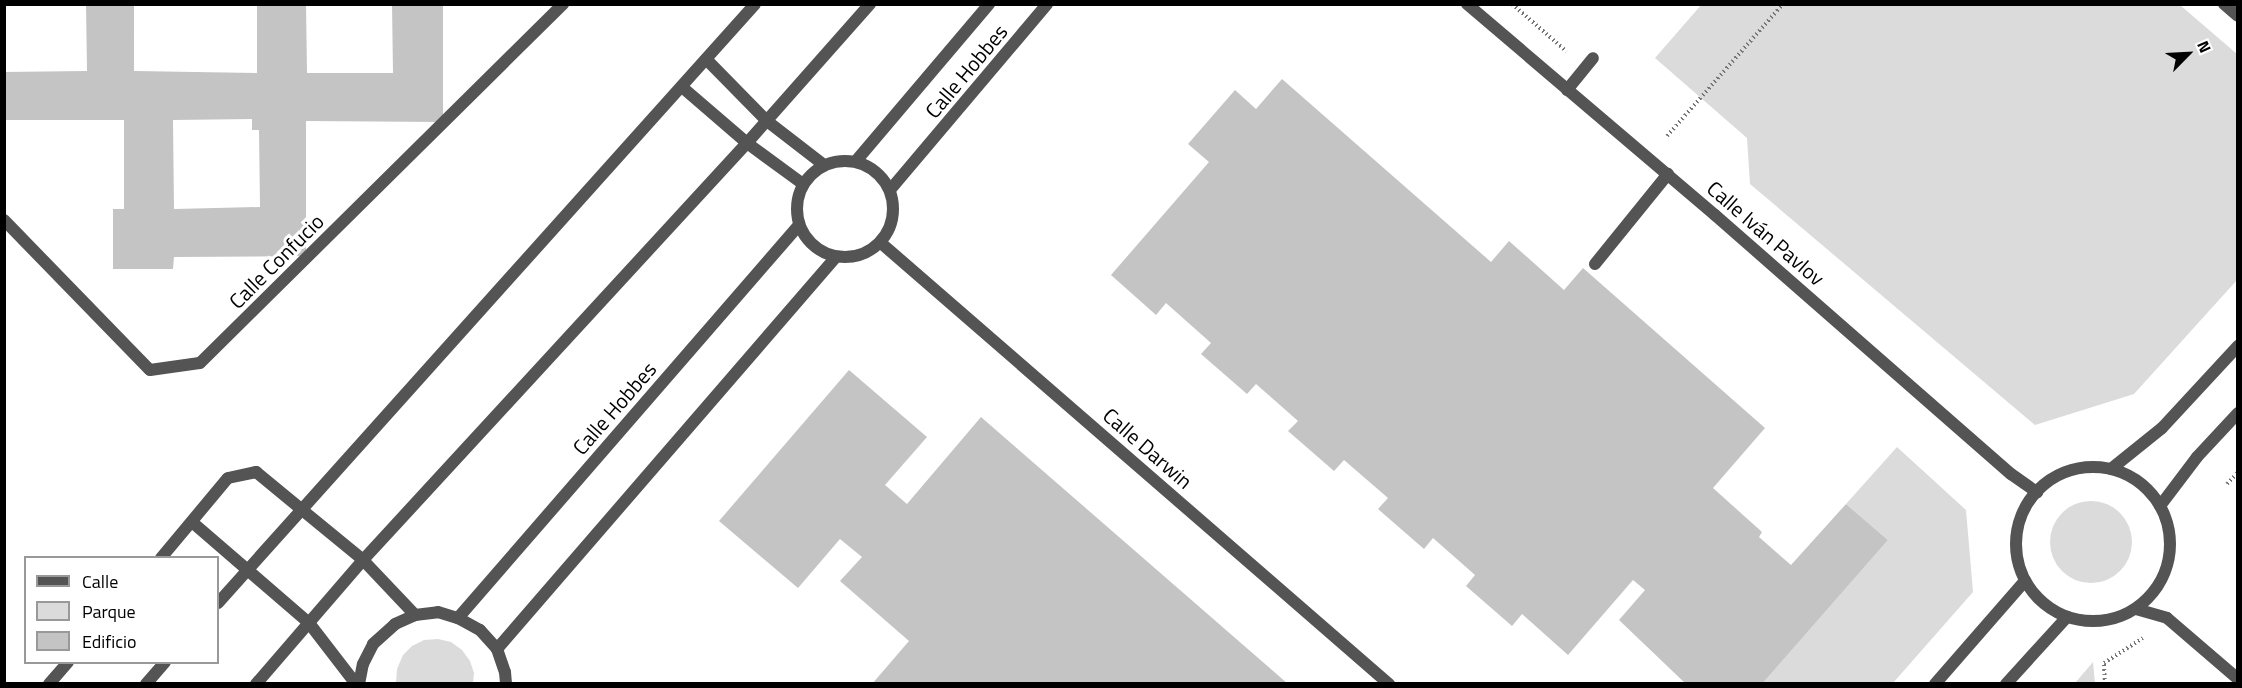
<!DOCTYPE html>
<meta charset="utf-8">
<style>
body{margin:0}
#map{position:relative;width:2242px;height:688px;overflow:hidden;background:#fff;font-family:"Titillium Web",sans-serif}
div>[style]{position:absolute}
.green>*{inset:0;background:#dbdbdb}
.round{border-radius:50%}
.building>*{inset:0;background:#c4c4c4}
.path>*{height:4px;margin-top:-2px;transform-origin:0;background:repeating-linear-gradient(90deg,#767676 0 1.5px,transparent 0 4.5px)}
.lane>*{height:12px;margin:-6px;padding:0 6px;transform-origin:6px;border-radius:6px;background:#545454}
.street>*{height:12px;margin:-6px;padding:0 6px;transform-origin:6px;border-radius:6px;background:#545454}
.street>.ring{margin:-6px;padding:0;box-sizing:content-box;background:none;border:12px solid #545454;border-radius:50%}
span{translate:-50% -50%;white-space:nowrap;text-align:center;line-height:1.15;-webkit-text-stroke:6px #fff;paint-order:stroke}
.street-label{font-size:21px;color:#000}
.frame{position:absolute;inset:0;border:6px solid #000;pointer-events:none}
.legend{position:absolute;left:24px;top:556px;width:195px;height:108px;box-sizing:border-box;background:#fff;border:2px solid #999;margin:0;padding:8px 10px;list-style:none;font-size:18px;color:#000}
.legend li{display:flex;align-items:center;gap:12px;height:30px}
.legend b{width:30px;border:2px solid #999}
.north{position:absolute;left:2158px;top:24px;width:60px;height:60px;-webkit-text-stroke:4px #fff;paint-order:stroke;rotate:66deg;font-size:16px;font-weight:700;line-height:24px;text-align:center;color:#000}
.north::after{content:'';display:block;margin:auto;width:21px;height:27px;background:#000;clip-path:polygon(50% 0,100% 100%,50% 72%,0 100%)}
</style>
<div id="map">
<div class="green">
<div style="clip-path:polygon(1702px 4px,2180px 5px,2237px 54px,2237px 280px,2134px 394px,2035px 425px,1750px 184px,1747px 138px,1655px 58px)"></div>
<div style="clip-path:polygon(1897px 447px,1966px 510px,1973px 592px,1893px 683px,1762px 684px,1888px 540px,1846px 504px)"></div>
<div class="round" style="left:2050px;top:501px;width:82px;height:82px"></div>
<div style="clip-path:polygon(438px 639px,451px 642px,462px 650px,470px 661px,474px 673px,473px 683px,396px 683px,397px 669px,403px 655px,412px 646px,424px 640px)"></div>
<div style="clip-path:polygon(2093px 662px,2095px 683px,2075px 683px)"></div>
</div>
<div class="building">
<div style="clip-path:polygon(evenodd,86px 4px,134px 4px,134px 71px,257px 73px,257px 4px,306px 4px,307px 73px,393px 73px,392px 4px,443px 4px,443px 122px,306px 121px,306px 256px,174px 257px,173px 269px,113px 269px,113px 209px,124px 209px,124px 120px,4px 120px,4px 72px,87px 71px,86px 4px,252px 119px,252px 130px,259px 130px,260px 207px,174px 209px,173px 120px,252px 119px)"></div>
<div style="clip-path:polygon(1282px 79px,1491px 262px,1509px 241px,1564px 290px,1583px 268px,1765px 428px,1713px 488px,1762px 532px,1759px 537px,1791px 565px,1846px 504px,1888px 540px,1762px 684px,1686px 684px,1619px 620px,1645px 590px,1633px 580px,1568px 655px,1522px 614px,1512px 626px,1466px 586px,1475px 575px,1433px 538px,1424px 549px,1378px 509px,1388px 498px,1344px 460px,1334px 471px,1288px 431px,1298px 421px,1256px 384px,1247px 394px,1201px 354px,1211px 343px,1166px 303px,1156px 315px,1111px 275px,1209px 162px,1188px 144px,1235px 90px,1256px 109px)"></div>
<div style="clip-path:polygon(849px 370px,927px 437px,885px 485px,907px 504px,981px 417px,1288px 684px,872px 684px,909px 641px,840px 581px,862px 557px,840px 539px,798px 588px,719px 521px)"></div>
</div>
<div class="path">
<div style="left:1512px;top:4px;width:72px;rotate:41deg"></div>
<div style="left:1667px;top:136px;width:176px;rotate:-48.7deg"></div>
<div style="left:2227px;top:484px;width:16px;rotate:-47deg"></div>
<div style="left:2105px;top:684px;width:21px;rotate:-93deg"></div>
<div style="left:2104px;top:663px;width:46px;rotate:-32.7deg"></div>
</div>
<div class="lane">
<div style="left:706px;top:59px;width:87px;rotate:45.5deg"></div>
<div style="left:767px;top:121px;width:72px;rotate:37.7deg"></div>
<div style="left:682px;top:87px;width:86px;rotate:40.7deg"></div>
<div style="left:747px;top:143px;width:69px;rotate:36.2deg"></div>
<div style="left:1567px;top:90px;width:41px;rotate:-50.9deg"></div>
<div style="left:4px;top:220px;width:209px;rotate:45.8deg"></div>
<div style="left:150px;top:370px;width:50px;rotate:-8deg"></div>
<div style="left:200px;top:363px;width:511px;rotate:-44.68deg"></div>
<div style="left:1595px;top:264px;width:116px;rotate:-51deg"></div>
<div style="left:192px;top:522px;width:155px;rotate:40.8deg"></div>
<div style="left:309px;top:623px;width:77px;rotate:52.4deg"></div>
<div style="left:161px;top:558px;width:104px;rotate:-50.1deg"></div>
<div style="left:228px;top:478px;width:29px;rotate:-12deg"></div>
<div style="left:256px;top:472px;width:139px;rotate:39.4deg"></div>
<div style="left:363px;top:560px;width:76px;rotate:46.6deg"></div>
<div style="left:218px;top:603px;width:804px;rotate:-48.12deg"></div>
<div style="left:49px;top:684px;width:29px;rotate:-49deg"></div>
<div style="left:146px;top:684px;width:29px;rotate:-49deg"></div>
<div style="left:256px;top:684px;width:164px;rotate:-49.2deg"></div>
<div style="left:363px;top:560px;width:567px;rotate:-47.36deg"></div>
<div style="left:747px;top:143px;width:186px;rotate:-48.5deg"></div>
</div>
<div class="street">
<div style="left:1467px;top:4px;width:326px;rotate:40.4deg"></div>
<div style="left:1715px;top:215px;width:393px;rotate:41.2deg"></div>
<div style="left:2011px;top:474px;width:32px;rotate:35deg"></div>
<div style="left:2224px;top:4px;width:18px;rotate:41deg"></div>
<div class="ring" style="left:797px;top:161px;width:84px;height:84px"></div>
<div style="left:856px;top:161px;width:206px;rotate:-49.7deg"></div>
<div style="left:890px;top:190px;width:243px;rotate:-49.8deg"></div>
<div style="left:881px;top:243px;width:673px;rotate:40.96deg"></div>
<div class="ring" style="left:2016px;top:467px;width:142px;height:142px"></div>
<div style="left:2111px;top:469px;width:65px;rotate:-38.8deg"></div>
<div style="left:2162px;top:428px;width:112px;rotate:-47.2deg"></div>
<div style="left:2160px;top:506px;width:61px;rotate:-52.9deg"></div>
<div style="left:2197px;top:457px;width:60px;rotate:-47deg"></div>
<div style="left:2136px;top:609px;width:32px;rotate:16deg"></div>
<div style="left:2167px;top:618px;width:94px;rotate:40.7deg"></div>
<div style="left:458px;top:618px;width:520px;rotate:-49.05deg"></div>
<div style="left:497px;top:649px;width:518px;rotate:-49.15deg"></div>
<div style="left:359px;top:684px;width:20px;rotate:-79deg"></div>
<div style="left:363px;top:664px;width:22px;rotate:-63deg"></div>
<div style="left:373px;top:644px;width:30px;rotate:-42deg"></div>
<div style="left:395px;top:624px;width:22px;rotate:-24deg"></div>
<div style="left:415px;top:615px;width:23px;rotate:-7deg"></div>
<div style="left:438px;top:612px;width:21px;rotate:17deg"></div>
<div style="left:458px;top:618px;width:25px;rotate:29deg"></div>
<div style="left:480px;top:630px;width:25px;rotate:48deg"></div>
<div style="left:497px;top:649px;width:24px;rotate:71deg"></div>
<div style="left:505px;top:672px;width:12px;rotate:85deg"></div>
<div style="left:1935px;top:684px;width:137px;rotate:-48.9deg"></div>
<div style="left:2006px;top:684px;width:91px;rotate:-47.7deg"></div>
</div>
<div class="street-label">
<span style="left:966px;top:71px;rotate:-50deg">Calle Hobbes</span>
<span style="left:1766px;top:233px;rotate:41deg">Calle Iván Pavlov</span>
<span style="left:276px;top:261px;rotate:-45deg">Calle Confucio</span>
<span style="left:614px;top:408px;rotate:-49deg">Calle Hobbes</span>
<span style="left:1148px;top:448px;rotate:41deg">Calle Darwin</span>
</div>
<div class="frame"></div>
<ul class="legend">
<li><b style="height:8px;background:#545454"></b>Calle</li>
<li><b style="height:16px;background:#dbdbdb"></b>Parque</li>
<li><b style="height:16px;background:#c4c4c4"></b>Edificio</li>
</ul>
<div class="north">N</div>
</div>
